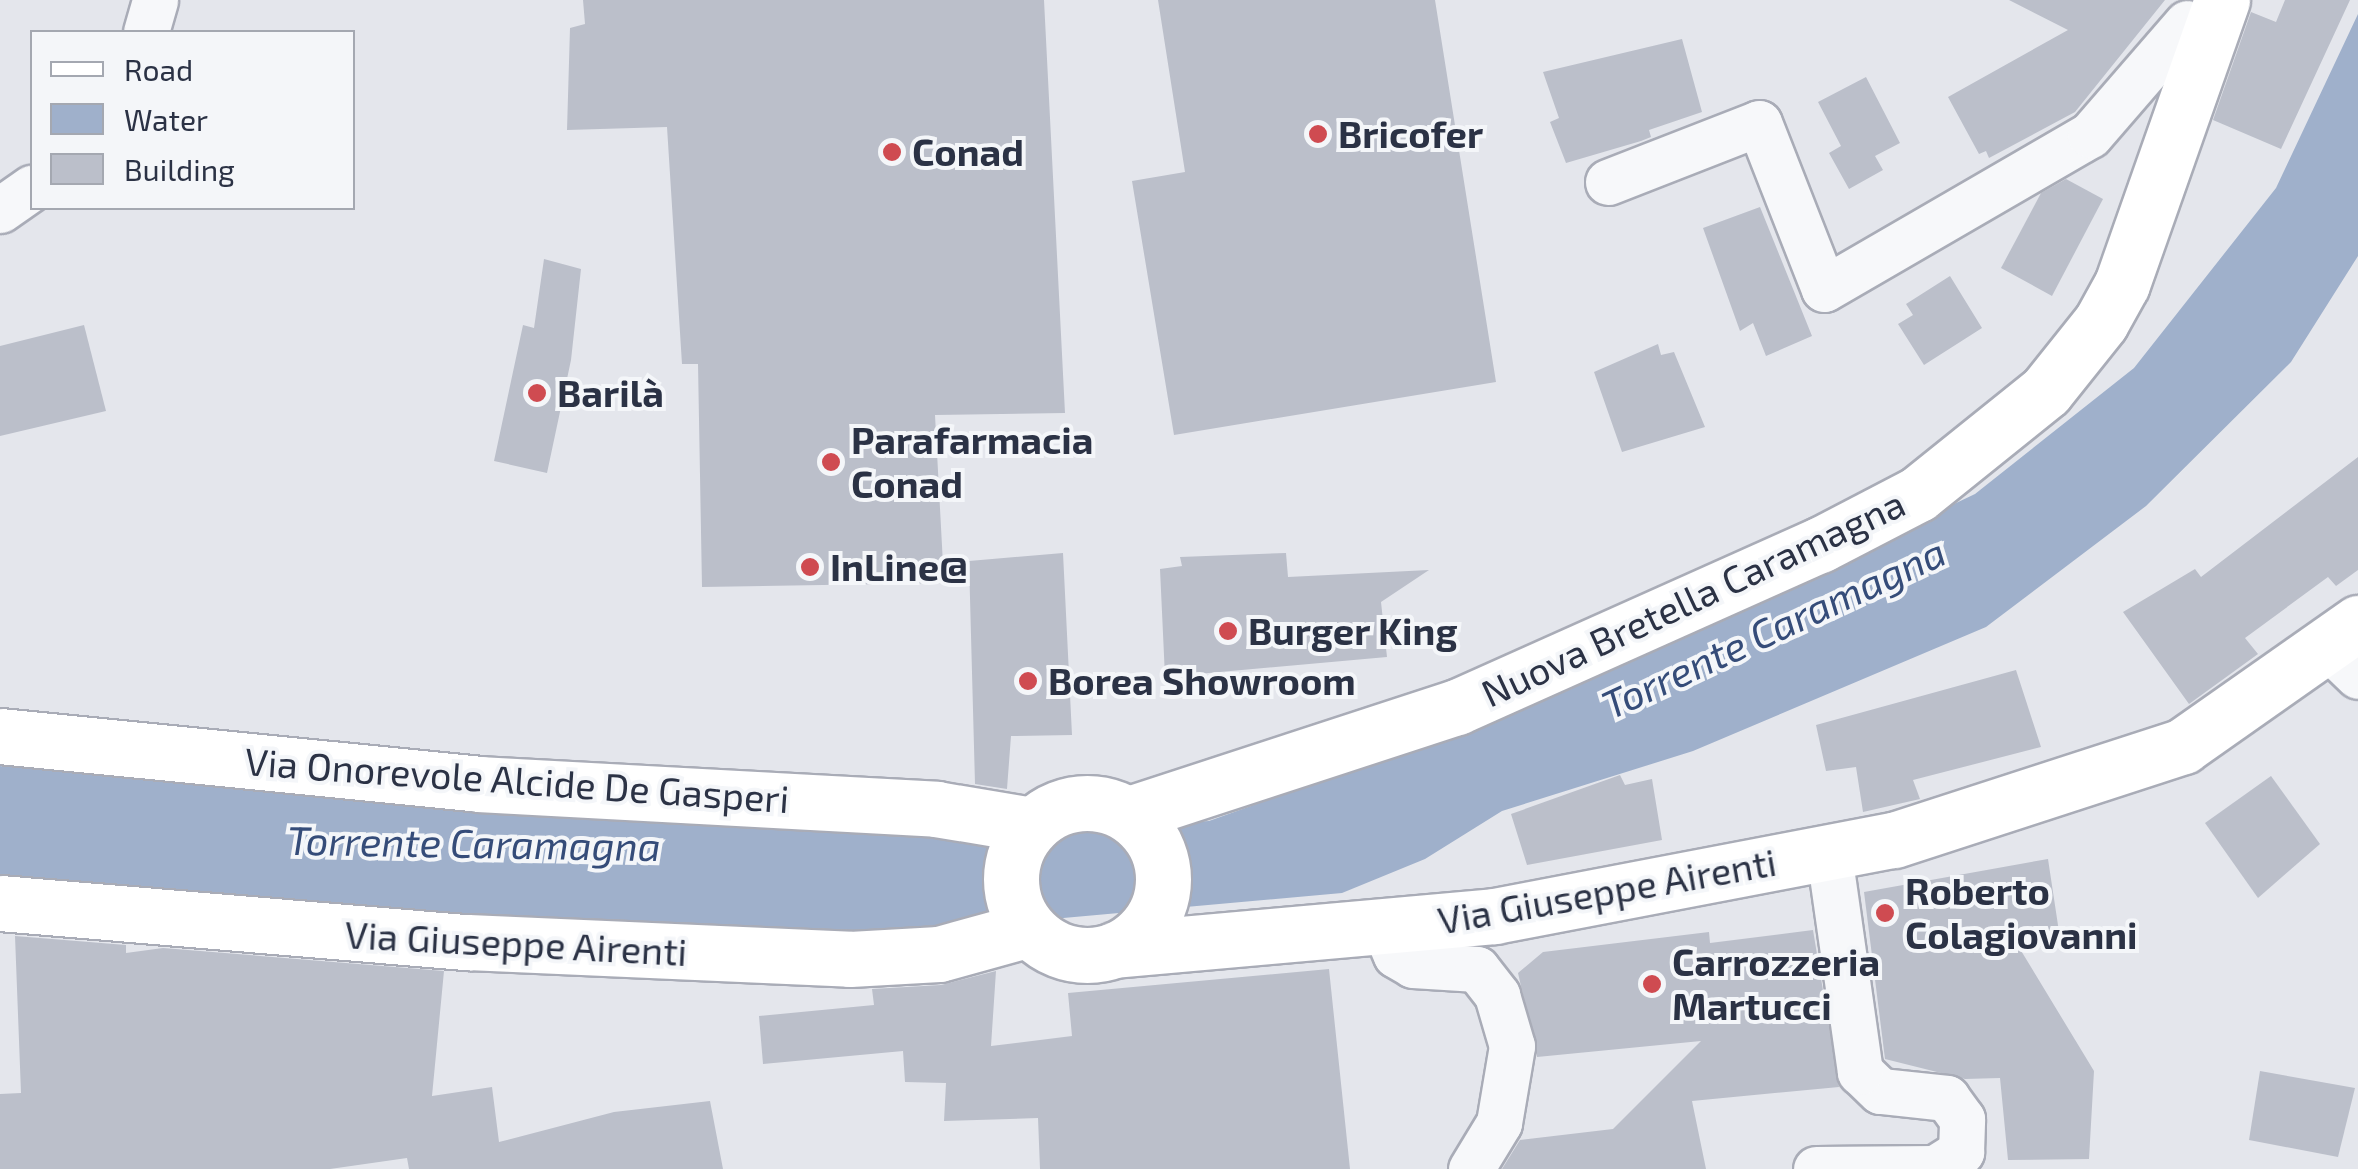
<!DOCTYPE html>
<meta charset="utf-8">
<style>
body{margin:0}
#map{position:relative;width:2358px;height:1169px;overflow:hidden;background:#e4e6ec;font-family:"Exo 2",sans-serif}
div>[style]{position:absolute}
.water>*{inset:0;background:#9fb0cb}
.building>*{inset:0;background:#bbbfca}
.roads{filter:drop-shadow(2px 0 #a9acb7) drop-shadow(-2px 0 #a9acb7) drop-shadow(0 2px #a9acb7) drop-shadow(0 -2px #a9acb7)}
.street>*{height:45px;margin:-22.5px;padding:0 22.5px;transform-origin:22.5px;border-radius:22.5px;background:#f7f8fa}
.secondary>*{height:55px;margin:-27.5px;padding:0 27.5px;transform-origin:27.5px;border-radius:27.5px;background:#fff}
.secondary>.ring{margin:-27.5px;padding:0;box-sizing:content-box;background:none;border:55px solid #fff;border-radius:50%}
.dots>*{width:28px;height:28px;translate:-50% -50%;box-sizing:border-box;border:5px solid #f4f6f9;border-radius:50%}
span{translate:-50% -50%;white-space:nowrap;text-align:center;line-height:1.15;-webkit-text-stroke:8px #f4f6f9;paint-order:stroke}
.poi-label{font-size:38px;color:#2b3245;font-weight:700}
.left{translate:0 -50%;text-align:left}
.street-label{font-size:38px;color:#2b3245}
.water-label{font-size:40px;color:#354c79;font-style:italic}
.legend{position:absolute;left:30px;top:30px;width:325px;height:180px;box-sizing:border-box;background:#f4f6f9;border:2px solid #a4a8b1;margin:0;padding:12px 18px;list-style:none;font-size:30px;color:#2b3245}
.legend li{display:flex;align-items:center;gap:20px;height:50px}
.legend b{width:50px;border:2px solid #a4a8b1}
</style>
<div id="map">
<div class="water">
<div style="clip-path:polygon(2358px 14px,2358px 256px,2291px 362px,2146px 506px,1986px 627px,1693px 751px,1502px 811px,1425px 859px,1342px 893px,797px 942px,0 879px,0 766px,553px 814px,947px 836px,1209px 821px,1523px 709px,1975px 494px,2134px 368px,2276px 188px)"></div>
</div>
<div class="building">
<div style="clip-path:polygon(583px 0,1044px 0,1065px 413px,935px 415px,944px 583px,702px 587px,698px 364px,682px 364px,667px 127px,567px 130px,570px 28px,585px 24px)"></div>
<div style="clip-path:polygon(1158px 0,1435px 0,1496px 382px,1174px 435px,1132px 181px,1185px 172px)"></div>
<div style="clip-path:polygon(2009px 0,2165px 0,2075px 112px,1989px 158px,1986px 151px,1979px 154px,1948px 97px,2068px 30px)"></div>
<div style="clip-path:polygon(2285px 0,2350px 0,2281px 149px,2213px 120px,2251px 12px,2276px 22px)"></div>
<div style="clip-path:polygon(1682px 39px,1702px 112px,1649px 130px,1651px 137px,1641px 141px,1566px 163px,1550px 122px,1559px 118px,1543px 72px)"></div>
<div style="clip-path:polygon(1866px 77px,1900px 143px,1875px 156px,1883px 170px,1849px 189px,1829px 153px,1841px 146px,1818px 102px)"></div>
<div style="clip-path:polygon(2066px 179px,2103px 199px,2052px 296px,2001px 268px,2041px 193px)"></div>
<div style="clip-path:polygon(1760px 207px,1812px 336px,1766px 356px,1753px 323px,1740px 331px,1703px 228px)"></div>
<div style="clip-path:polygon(544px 259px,581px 269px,571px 360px,547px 473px,494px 461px,523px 325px,534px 328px)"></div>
<div style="clip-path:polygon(1950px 276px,1982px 328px,1924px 365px,1898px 324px,1913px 315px,1906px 304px)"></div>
<div style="clip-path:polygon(84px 325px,106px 411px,0 436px,0 346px)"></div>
<div style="clip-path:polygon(1658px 344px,1661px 355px,1674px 352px,1705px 427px,1622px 452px,1594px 372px)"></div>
<div style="clip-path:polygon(2358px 457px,2358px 570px,2336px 586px,2328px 577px,2245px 638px,2258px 654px,2189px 704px,2123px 612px,2195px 569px,2201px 577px)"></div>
<div style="clip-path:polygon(1063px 553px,1072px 735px,1011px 736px,1007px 789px,975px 784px,969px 561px)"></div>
<div style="clip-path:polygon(1286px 553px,1288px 577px,1429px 570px,1381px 602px,1387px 657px,1165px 677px,1160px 569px,1182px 566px,1180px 557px)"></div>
<div style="clip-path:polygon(2016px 670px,2041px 747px,1913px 780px,1920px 799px,1863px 812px,1856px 767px,1826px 771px,1816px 725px)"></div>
<div style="clip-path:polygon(1620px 775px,1625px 785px,1652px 779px,1662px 840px,1527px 865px,1511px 814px)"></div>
<div style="clip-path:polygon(2271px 776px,2320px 844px,2258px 898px,2205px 823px)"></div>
<div style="clip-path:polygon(2048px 859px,2061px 945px,2020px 949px,2094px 1071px,2089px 1159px,2008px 1160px,2000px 1078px,1965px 1079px,1885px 1059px,1864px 892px)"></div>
<div style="clip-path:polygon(1813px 930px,1839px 1087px,1692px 1101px,1706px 1169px,1502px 1169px,1520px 1140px,1613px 1129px,1701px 1041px,1537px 1057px,1518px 973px,1543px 952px,1709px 932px,1710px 943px)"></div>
<div style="clip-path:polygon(15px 936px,126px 945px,126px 953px,163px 948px,444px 971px,432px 1096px,492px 1087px,499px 1142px,614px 1112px,710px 1101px,723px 1169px,409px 1169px,407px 1158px,330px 1169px,0 1169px,0 1094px,21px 1093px)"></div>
<div style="clip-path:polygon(1329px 969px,1350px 1169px,1040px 1169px,1038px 1118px,944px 1121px,946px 1083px,905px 1082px,903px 1051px,763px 1064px,759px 1016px,874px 1005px,872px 989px,941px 985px,996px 971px,991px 1046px,1072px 1036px,1068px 993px)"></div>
<div style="clip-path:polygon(2260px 1071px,2355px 1088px,2338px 1157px,2249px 1140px)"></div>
</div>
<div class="roads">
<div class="street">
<div style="left:146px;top:32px;width:33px;rotate:-74deg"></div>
<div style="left:1608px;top:182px;width:162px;rotate:-21.3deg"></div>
<div style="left:1759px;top:123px;width:178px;rotate:68.6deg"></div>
<div style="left:1824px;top:289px;width:307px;rotate:-30.1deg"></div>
<div style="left:2090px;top:135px;width:148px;rotate:-49.1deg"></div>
<div style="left:0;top:210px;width:39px;rotate:-35deg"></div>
<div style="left:2329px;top:648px;width:40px;rotate:44deg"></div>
<div style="left:1384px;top:927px;width:30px;rotate:67deg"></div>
<div style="left:1396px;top:955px;width:20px;rotate:30deg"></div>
<div style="left:1413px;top:965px;width:64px;rotate:3.6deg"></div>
<div style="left:1477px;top:969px;width:33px;rotate:52deg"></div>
<div style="left:1497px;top:995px;width:53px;rotate:73.6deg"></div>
<div style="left:1512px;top:1046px;width:78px;rotate:99.6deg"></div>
<div style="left:1499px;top:1123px;width:54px;rotate:121.3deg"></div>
<div style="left:1816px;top:1169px;width:119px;rotate:-0.5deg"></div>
<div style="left:1935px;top:1168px;width:31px;rotate:-32deg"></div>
<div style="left:1961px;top:1152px;width:33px;rotate:-88deg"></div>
<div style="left:1962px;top:1119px;width:26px;rotate:-126deg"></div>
<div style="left:1947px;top:1098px;width:67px;rotate:-174deg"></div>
<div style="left:1880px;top:1091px;width:28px;rotate:-136deg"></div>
<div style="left:1860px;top:1072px;width:221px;rotate:-98.1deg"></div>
</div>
<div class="secondary">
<div style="left:0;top:736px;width:480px;rotate:5.7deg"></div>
<div style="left:478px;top:784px;width:459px;rotate:3.1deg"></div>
<div style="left:936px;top:809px;width:98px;rotate:9.4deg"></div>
<div class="ring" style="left:1011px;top:803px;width:97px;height:97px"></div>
<div style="left:1129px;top:814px;width:345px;rotate:-18.1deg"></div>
<div style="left:1457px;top:707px;width:398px;rotate:-24.1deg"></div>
<div style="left:1820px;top:545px;width:110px;rotate:-27.5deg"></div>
<div style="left:1918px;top:494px;width:164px;rotate:-38.8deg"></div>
<div style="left:2046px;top:391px;width:88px;rotate:-51.4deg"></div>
<div style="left:2101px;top:322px;width:43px;rotate:-61.1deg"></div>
<div style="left:2122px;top:284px;width:301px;rotate:-70.6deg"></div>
<div style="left:0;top:903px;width:470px;rotate:4.8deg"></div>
<div style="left:468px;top:942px;width:382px;rotate:2.5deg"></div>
<div style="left:850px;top:959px;width:89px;rotate:-3.2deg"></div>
<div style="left:939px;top:954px;width:93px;rotate:-15.5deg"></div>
<div style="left:1114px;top:950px;width:382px;rotate:-5.1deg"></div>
<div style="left:1494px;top:916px;width:407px;rotate:-10.8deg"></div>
<div style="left:1894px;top:840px;width:304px;rotate:-18deg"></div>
<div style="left:2183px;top:746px;width:214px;rotate:-35.1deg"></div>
</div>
</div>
<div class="dots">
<div style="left:1318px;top:134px;background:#cf4b51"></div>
<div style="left:892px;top:152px;background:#cf4b51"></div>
<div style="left:537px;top:393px;background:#cf4b51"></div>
<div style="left:831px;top:462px;background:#cf4b51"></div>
<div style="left:810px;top:567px;background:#cf4b51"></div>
<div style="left:1228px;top:631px;background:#cf4b51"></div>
<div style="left:1028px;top:681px;background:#cf4b51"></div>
<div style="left:1885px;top:913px;background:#cf4b51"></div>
<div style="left:1652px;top:984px;background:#cf4b51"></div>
</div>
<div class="poi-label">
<span class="left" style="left:1338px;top:134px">Bricofer</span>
<span class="left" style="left:912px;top:152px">Conad</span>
<span class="left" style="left:557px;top:393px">Barilà</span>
<span class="left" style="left:851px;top:462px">Parafarmacia<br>Conad</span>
<span class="left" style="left:830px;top:567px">InLine@</span>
<span class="left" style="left:1248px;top:631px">Burger King</span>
<span class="left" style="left:1048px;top:681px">Borea Showroom</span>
<span class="left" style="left:1905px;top:913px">Roberto<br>Colagiovanni</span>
<span class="left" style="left:1672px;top:984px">Carrozzeria<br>Martucci</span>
</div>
<div class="street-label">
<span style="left:1693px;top:598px;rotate:-25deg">Nuova Bretella Caramagna</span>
<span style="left:517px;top:780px;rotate:4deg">Via Onorevole Alcide De Gasperi</span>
<span style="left:1607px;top:891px;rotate:-10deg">Via Giuseppe Airenti</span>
<span style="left:516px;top:943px;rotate:3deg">Via Giuseppe Airenti</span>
</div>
<div class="water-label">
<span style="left:1773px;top:627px;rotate:-25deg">Torrente Caramagna</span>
<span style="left:474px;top:842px;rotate:1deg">Torrente Caramagna</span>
</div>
<ul class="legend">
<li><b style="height:12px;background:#fff"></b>Road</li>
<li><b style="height:28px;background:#9fb0cb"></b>Water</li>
<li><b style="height:28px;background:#bbbfca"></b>Building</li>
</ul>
</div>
